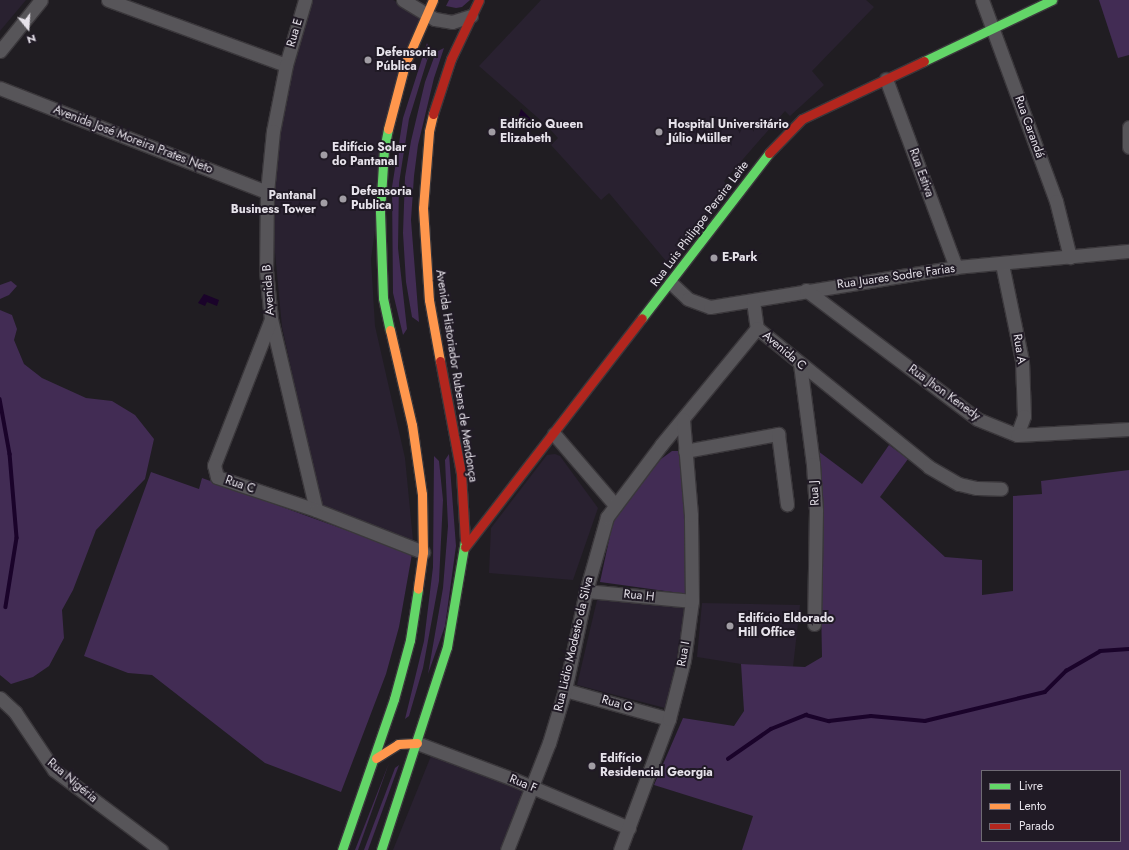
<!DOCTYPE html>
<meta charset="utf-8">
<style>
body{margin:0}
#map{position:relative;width:1129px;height:850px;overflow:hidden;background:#201d22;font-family:Jost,sans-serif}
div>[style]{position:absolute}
.built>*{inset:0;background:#292130}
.green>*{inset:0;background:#422c54}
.water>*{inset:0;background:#1a032a}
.stream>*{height:3.5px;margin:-1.75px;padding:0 1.75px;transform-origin:1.75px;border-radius:1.75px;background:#1a032a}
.roads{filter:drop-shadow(1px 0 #3a373b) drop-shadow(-1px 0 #3a373b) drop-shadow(0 1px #3a373b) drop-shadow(0 -1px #3a373b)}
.street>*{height:13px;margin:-6.5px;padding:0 6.5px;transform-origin:6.5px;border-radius:6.5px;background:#575559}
.fast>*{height:9px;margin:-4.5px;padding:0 4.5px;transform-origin:4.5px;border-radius:4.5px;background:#63d668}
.slow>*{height:9px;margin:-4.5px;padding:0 4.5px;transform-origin:4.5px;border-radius:4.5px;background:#ff974d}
.jam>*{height:9px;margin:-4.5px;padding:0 4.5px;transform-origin:4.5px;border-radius:4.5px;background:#b3261e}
.dots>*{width:11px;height:11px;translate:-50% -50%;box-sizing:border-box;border:2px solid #201a25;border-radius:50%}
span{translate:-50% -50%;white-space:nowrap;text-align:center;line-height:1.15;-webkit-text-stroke:4px #201a25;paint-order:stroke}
.street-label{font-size:12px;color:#e6e2ea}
.poi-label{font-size:12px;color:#e6e2ea;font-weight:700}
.left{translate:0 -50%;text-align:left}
.right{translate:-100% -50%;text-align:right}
.legend{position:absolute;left:981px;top:770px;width:140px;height:72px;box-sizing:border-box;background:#201a25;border:1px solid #6f6a74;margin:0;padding:5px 7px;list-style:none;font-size:12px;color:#e6e2ea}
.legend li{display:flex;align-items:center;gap:8px;height:20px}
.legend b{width:20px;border:1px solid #6f6a74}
.north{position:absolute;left:8px;top:8px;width:40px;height:40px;-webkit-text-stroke:3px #201a25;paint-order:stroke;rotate:162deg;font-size:11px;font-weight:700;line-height:16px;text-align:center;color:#e6e2ea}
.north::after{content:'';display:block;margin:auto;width:14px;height:18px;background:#e6e2ea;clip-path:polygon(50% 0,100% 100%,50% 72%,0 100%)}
</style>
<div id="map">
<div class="built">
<div style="clip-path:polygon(0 0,26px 0,0 31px)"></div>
<div style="clip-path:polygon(313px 0,393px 0,422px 16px,395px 88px,371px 259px,375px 326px,405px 458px,413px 540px,321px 506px,282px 327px,274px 242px,275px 159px,287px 88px)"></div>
<div style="clip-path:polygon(541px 0,866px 0,874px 7px,812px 71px,824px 85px,790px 116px,785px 111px,724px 181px,731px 191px,671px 267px,609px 193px,601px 200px,551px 145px,558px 138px,546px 125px,479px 66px)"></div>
<div style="clip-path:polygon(555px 454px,560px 456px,598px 508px,573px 580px,489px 573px,491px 528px,547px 455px)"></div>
<div style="clip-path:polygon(598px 596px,685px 604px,669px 709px,577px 685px)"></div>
<div style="clip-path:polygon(702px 603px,800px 605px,793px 667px,741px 664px,697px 657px)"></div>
<div style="clip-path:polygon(431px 756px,527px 792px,505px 850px,393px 850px)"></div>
</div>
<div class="green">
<div style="clip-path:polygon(449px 0,470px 0,462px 7px,456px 8px,446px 6px)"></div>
<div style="clip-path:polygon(1099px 0,1129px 0,1129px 55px,1118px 58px)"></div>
<div style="clip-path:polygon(427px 43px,430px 51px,409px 119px,399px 183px,398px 248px,407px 329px,403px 335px,393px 293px,392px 187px,403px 118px)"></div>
<div style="clip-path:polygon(444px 48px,434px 78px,418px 145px,414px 176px,411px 220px,419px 322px,412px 317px,406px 282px,403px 233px,405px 177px,411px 141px,425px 82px,436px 52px)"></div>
<div style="clip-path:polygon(11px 281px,17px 286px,9px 295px,0 299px,0 285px)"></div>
<div style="clip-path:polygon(0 310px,12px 315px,17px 329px,14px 340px,24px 364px,42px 378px,86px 398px,112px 401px,135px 415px,154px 439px,145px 479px,96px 530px,73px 590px,62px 610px,64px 638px,49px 666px,33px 677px,11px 684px,0 675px)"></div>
<div style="clip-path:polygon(evenodd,889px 445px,908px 459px,880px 497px,945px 557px,982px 560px,982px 595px,1013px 591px,1013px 496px,1042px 494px,1041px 481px,1129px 470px,1129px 850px,742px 850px,753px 816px,654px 785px,683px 718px,734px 726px,744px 711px,741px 664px,805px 667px,822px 657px,818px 451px,862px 484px,889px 445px,982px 771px,1120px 771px,1120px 841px,982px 841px,982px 771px)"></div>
<div style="clip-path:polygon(672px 451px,678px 451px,685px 480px,687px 594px,600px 582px,614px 517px,661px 459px)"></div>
<div style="clip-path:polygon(449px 454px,456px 546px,445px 626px,428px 674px,443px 588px,448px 526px,445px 460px)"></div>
<div style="clip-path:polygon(434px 456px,439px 461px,443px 500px,439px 581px,423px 668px,409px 716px,405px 719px,424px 641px,433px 567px)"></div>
<div style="clip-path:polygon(151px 472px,199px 489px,202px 478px,412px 554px,399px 627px,386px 674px,341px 792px,265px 763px,152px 675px,128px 673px,84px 656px)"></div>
<div style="clip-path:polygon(389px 763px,358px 850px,355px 850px)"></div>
<div style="clip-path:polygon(399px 765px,368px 850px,364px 850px,395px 768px)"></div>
</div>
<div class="water">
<div style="clip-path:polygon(521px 109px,534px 122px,529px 128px,515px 128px)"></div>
<div style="clip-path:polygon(204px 294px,219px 300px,217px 306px,207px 302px,205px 306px,198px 303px)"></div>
</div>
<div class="stream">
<div style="left:0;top:399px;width:56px;rotate:79.7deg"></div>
<div style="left:10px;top:454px;width:84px;rotate:85.2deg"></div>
<div style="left:17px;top:538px;width:70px;rotate:99.1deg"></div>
<div style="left:728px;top:759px;width:52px;rotate:-34.9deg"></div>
<div style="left:771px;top:729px;width:38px;rotate:-22deg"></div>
<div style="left:806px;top:715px;width:24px;rotate:15deg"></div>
<div style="left:829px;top:721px;width:42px;rotate:-6.8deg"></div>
<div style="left:871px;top:716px;width:54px;rotate:5.3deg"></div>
<div style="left:925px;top:721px;width:123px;rotate:-13.6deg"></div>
<div style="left:1045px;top:692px;width:30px;rotate:-45deg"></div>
<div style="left:1066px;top:671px;width:39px;rotate:-30deg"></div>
<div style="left:1100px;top:651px;width:29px;rotate:-4deg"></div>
</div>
<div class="roads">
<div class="street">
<div style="left:108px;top:0;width:189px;rotate:20.1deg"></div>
<div style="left:305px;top:0;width:68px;rotate:106.3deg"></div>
<div style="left:286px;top:65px;width:67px;rotate:101.1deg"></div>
<div style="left:273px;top:131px;width:61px;rotate:95.6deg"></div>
<div style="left:267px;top:192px;width:78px;rotate:90.7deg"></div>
<div style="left:266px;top:270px;width:49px;rotate:84.2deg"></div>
<div style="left:271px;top:319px;width:196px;rotate:76.7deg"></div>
<div style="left:403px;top:0;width:37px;rotate:31deg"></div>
<div style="left:435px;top:19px;width:17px;rotate:10deg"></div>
<div style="left:452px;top:22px;width:20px;rotate:-18deg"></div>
<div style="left:982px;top:0;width:214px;rotate:69.8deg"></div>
<div style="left:1056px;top:201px;width:58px;rotate:76deg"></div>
<div style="left:0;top:51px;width:65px;rotate:-51.2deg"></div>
<div style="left:886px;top:79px;width:201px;rotate:69.6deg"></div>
<div style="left:0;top:88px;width:287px;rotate:21.3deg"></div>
<div style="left:1129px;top:127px;width:20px;rotate:90deg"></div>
<div style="left:1002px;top:264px;width:99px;rotate:78.3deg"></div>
<div style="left:1022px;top:361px;width:55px;rotate:87.9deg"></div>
<div style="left:1024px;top:416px;width:20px;rotate:110deg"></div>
<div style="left:671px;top:283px;width:23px;rotate:43deg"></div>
<div style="left:688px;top:299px;width:23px;rotate:20deg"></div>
<div style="left:710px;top:307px;width:249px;rotate:-9.2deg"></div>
<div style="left:956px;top:267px;width:174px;rotate:-5.3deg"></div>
<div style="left:806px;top:290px;width:214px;rotate:37deg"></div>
<div style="left:977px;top:419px;width:43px;rotate:21.8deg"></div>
<div style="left:1017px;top:435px;width:112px;rotate:-3.1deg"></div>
<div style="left:753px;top:301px;width:27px;rotate:82deg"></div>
<div style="left:271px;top:319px;width:157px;rotate:111.3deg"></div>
<div style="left:214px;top:465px;width:12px;rotate:76deg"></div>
<div style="left:217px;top:477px;width:104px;rotate:18.4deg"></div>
<div style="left:316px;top:510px;width:115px;rotate:21.4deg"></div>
<div style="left:757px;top:328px;width:221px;rotate:38.9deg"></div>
<div style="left:929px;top:467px;width:34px;rotate:30deg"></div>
<div style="left:959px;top:484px;width:18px;rotate:13deg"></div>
<div style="left:977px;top:488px;width:24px;rotate:2deg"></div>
<div style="left:800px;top:364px;width:101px;rotate:82.6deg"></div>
<div style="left:813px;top:464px;width:46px;rotate:86.3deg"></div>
<div style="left:816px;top:510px;width:114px;rotate:91deg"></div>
<div style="left:554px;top:434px;width:94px;rotate:49.3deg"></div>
<div style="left:685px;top:451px;width:95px;rotate:-10.4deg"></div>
<div style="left:778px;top:434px;width:71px;rotate:82.7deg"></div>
<div style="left:586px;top:591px;width:106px;rotate:5.4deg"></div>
<div style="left:565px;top:690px;width:108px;rotate:15.6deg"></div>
<div style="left:0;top:698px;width:21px;rotate:43deg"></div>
<div style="left:15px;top:712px;width:70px;rotate:56.1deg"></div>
<div style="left:54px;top:770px;width:134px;rotate:36.8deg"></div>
<div style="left:417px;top:743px;width:103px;rotate:20.6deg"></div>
<div style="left:513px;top:779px;width:126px;rotate:22.9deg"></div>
<div style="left:507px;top:850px;width:115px;rotate:-68.6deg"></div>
<div style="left:549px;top:743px;width:55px;rotate:-73.2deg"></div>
<div style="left:565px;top:690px;width:101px;rotate:-78deg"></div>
<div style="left:586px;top:591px;width:77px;rotate:-74.2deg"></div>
<div style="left:607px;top:517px;width:90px;rotate:-53.1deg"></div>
<div style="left:661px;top:445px;width:151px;rotate:-50.6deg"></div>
<div style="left:620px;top:850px;width:140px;rotate:-69.5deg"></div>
<div style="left:669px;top:719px;width:61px;rotate:-75.7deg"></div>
<div style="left:684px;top:660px;width:60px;rotate:-82.3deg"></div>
<div style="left:692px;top:601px;width:86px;rotate:-90.7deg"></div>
<div style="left:691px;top:515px;width:96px;rotate:-94.8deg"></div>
</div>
<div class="fast">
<div style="left:924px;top:61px;width:142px;rotate:-25.5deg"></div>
<div style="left:388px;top:129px;width:20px;rotate:101deg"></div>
<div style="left:384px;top:149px;width:63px;rotate:93.6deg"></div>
<div style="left:380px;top:212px;width:86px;rotate:88deg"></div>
<div style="left:383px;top:298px;width:33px;rotate:78deg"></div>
<div style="left:642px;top:318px;width:208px;rotate:-52.4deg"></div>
<div style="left:342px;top:850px;width:160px;rotate:-71deg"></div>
<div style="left:394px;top:699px;width:61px;rotate:-74.8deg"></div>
<div style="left:410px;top:640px;width:52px;rotate:-81.1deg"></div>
<div style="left:381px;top:850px;width:213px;rotate:-72deg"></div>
<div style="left:447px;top:647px;width:108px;rotate:-80.4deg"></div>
</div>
<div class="slow">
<div style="left:433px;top:114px;width:18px;rotate:103deg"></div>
<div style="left:429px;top:132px;width:76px;rotate:94.5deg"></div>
<div style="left:423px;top:208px;width:92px;rotate:86.3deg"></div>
<div style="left:429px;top:300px;width:62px;rotate:79.8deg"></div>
<div style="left:388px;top:129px;width:67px;rotate:-75.3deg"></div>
<div style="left:405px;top:64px;width:70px;rotate:-66.4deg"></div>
<div style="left:390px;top:330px;width:98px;rotate:77deg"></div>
<div style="left:412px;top:425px;width:70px;rotate:81.8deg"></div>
<div style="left:422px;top:494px;width:58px;rotate:89deg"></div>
<div style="left:423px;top:552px;width:37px;rotate:98deg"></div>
<div style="left:376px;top:758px;width:26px;rotate:-32deg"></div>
<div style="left:398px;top:744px;width:19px;rotate:-3deg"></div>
</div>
<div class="jam">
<div style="left:433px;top:114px;width:58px;rotate:-71.9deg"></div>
<div style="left:451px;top:59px;width:65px;rotate:-64.6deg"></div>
<div style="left:769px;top:153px;width:47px;rotate:-45.9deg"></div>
<div style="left:802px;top:119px;width:135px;rotate:-25.4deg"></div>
<div style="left:440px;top:361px;width:114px;rotate:79.4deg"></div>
<div style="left:461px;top:473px;width:68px;rotate:86.6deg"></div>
<div style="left:465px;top:547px;width:289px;rotate:-52.3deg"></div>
</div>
</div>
<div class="dots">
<div style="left:368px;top:60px;background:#a19da4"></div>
<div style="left:492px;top:132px;background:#a19da4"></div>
<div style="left:659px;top:132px;background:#a19da4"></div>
<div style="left:324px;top:155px;background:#a19da4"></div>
<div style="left:343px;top:199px;background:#a19da4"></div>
<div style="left:324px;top:203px;background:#a19da4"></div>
<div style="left:714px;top:258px;background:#a19da4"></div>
<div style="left:730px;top:626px;background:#a19da4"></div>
<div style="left:592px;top:766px;background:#a19da4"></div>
</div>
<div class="street-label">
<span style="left:295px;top:33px;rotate:-74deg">Rua E</span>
<span style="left:1029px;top:127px;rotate:70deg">Rua Carandá</span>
<span style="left:133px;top:140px;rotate:21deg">Avenida José Moreira Prates Neto</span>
<span style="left:921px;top:173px;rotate:70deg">Rua Estiva</span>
<span style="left:700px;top:224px;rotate:-53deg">Rua Luis Philippe Pereira Leite</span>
<span style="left:896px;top:277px;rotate:-8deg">Rua Juares Sodre Farias</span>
<span style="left:269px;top:290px;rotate:-94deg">Avenida B</span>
<span style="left:1019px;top:349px;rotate:81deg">Rua A</span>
<span style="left:784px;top:351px;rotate:40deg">Avenida C</span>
<span style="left:456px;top:376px;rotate:81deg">Avenida Historiador Rubens de Mendonça</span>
<span style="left:944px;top:393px;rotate:36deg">Rua Jhon Kenedy</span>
<span style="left:240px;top:485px;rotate:19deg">Rua C</span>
<span style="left:815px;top:493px;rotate:-93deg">Rua J</span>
<span style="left:639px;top:596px;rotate:6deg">Rua H</span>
<span style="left:574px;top:644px;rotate:-77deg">Rua Lidio Modesto da Silva</span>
<span style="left:684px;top:654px;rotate:-80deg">Rua I</span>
<span style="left:617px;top:704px;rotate:16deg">Rua G</span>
<span style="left:72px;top:781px;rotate:40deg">Rua Nigéria</span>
<span style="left:523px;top:784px;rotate:22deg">Rua F</span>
</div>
<div class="poi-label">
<span class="left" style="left:376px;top:60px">Defensoria<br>Pública</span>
<span class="left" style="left:500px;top:132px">Edifício Queen<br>Elizabeth</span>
<span class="left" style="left:668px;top:132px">Hospital Universitário<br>Júlio Müller</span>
<span class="left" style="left:332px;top:155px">Edifício Solar<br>do Pantanal</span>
<span class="left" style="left:351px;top:199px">Defensoria<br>Publica</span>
<span class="right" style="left:316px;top:203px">Pantanal<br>Business Tower</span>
<span class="left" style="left:722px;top:258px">E-Park</span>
<span class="left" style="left:738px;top:626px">Edifício Eldorado<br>Hill Office</span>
<span class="left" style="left:600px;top:766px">Edifício<br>Residencial Georgia</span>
</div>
<ul class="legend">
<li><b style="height:5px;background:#63d668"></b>Livre</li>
<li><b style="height:5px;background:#ff974d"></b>Lento</li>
<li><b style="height:5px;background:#b3261e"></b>Parado</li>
</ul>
<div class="north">N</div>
</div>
